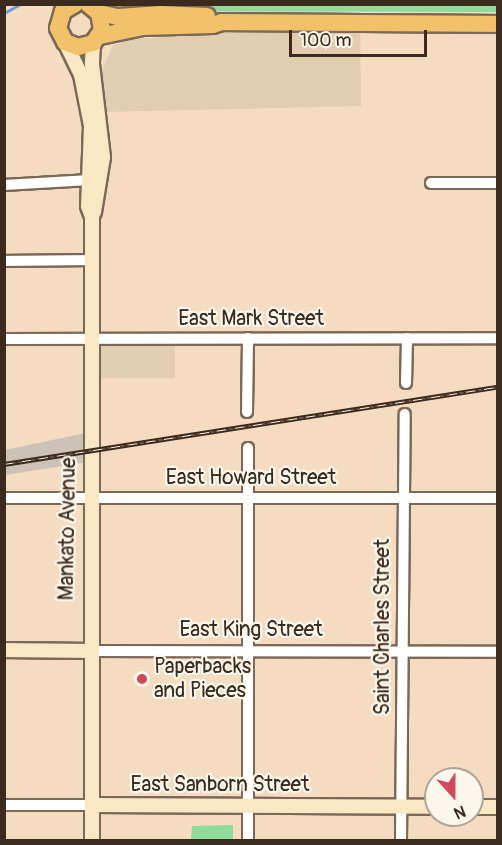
<!DOCTYPE html>
<style>
body{margin:0}
#map{position:relative;width:502px;height:845px;overflow:hidden;background:#f5dbbf;font-family:Pangolin,sans-serif}
div>[style]{position:absolute}
.built>*{inset:0;background:#e2cdb1}
.industrial>*{inset:0;background:#ccc2b8}
.green>*{inset:0;background:#8edc9a}
.stream>*{height:3px;margin:-1.5px;padding:0 1.5px;transform-origin:1.5px;border-radius:1.5px;background:#6b9cd5}
.roads{filter:drop-shadow(2px 0 #7c6856) drop-shadow(-2px 0 #7c6856) drop-shadow(0 2px #7c6856) drop-shadow(0 -2px #7c6856)}
.street>*{height:10px;margin:-5px;padding:0 5px;transform-origin:5px;border-radius:5px;background:#fff}
.secondary>*{height:14px;margin:-7px;padding:0 7px;transform-origin:7px;border-radius:7px;background:#fae7c3}
.primary>*{height:16px;margin:-8px;padding:0 8px;transform-origin:8px;border-radius:8px;background:#f2c26a}
.rail>*{height:5px;margin-top:-2.5px;transform-origin:0;background:repeating-linear-gradient(90deg,#fbf7ec 0 9px,#3b2a1e 0 18px);box-sizing:border-box;border-block:2px solid #3b2a1e}
.dots>*{width:16px;height:16px;translate:-50% -50%;box-sizing:border-box;border:3px solid #fbf7ec;border-radius:50%}
span{translate:-50% -50%;white-space:nowrap;text-align:center;line-height:1.15;-webkit-text-stroke:4.5px #fbf7ec;paint-order:stroke}
.street-label{font-size:21px;color:#3b2a1e}
.poi-label{font-size:21px;color:#3b2a1e}
.left{translate:0 -50%;text-align:left}
.frame{position:absolute;inset:0;border:6px solid #3b2a1e;pointer-events:none}
.north{position:absolute;left:424px;top:767px;width:60px;height:60px;box-sizing:border-box;background:#fbf7ec;border:2px solid #aea59a;border-radius:50%;rotate:159deg;font-size:16px;font-weight:700;line-height:24px;text-align:center;color:#3b2a1e}
.north::after{content:'';display:block;margin:auto;width:21px;height:27px;background:#d1495b;clip-path:polygon(50% 0,100% 100%,50% 72%,0 100%)}
.scale{position:absolute;left:289px;top:30px;width:138px;height:27px;box-sizing:border-box;border:3px solid #3b2a1e;border-top:0;padding-left:8px;font-size:18px;line-height:21px;white-space:nowrap;color:#3b2a1e;-webkit-text-stroke:4px #fbf7ec;paint-order:stroke}
</style>
<div id="map">
<div class="built">
<div style="clip-path:polygon(191px 11px,360px 12px,361px 106px,104px 112px,99px 78px,113px 45px,133px 39px,169px 37px)"></div>
<div style="clip-path:polygon(101px 332px,175px 332px,175px 378px,100px 378px)"></div>
</div>
<div class="industrial">
<div style="clip-path:polygon(100px 430px,100px 460px,5px 475px,5px 450px)"></div>
</div>
<div class="green">
<div style="clip-path:polygon(497px 4px,498px 12px,191px 11px,114px 5px)"></div>
<div style="clip-path:polygon(233px 825px,233px 840px,191px 840px,192px 826px)"></div>
</div>
<div class="stream">
<div style="left:4px;top:13px;width:18px;rotate:-29deg"></div>
</div>
<div class="roads">
<div class="street">
<div style="left:431px;top:183px;width:67px"></div>
<div style="left:4px;top:185px;width:86px;rotate:-3.3deg"></div>
<div style="left:4px;top:261px;width:87px;rotate:-0.7deg"></div>
<div style="left:4px;top:339px;width:494px;rotate:-0.1deg"></div>
<div style="left:406px;top:383px;width:45px;rotate:-88.7deg"></div>
<div style="left:247px;top:412px;width:74px;rotate:-89.2deg"></div>
<div style="left:248px;top:448px;width:392px;rotate:90deg"></div>
<div style="left:4px;top:498px;width:494px"></div>
<div style="left:89px;top:651px;width:409px;rotate:0.1deg"></div>
<div style="left:4px;top:805px;width:88px"></div>
<div style="left:401px;top:840px;width:426px;rotate:-89.5deg"></div>
</div>
<div class="secondary">
<div style="left:65px;top:42px;width:37px;rotate:64deg"></div>
<div style="left:81px;top:75px;width:52px;rotate:78.9deg"></div>
<div style="left:91px;top:126px;width:80px;rotate:92.1deg"></div>
<div style="left:88px;top:206px;width:12px;rotate:70deg"></div>
<div style="left:92px;top:217px;width:623px;rotate:90deg"></div>
<div style="left:93px;top:43px;width:21px;rotate:93deg"></div>
<div style="left:92px;top:64px;width:94px;rotate:83.3deg"></div>
<div style="left:103px;top:157px;width:56px;rotate:99.3deg"></div>
<div style="left:4px;top:650px;width:85px;rotate:0.7deg"></div>
<div style="left:92px;top:805px;width:344px;rotate:0.3deg"></div>
<div style="left:472px;top:807px;width:26px"></div>
</div>
<div class="primary">
<div style="left:75px;top:4px;width:14px;rotate:150deg"></div>
<div style="left:63px;top:11px;width:18px;rotate:106deg"></div>
<div style="left:58px;top:28px;width:16px;rotate:63deg"></div>
<div style="left:65px;top:42px;width:14px;rotate:21deg"></div>
<div style="left:78px;top:47px;width:16px;rotate:-15deg"></div>
<div style="left:93px;top:43px;width:16px;rotate:-55deg"></div>
<div style="left:102px;top:30px;width:17px;rotate:-100deg"></div>
<div style="left:99px;top:13px;width:14px;rotate:-141deg"></div>
<div style="left:99px;top:13px;width:19px;rotate:12deg"></div>
<div style="left:118px;top:17px;width:43px;rotate:-4deg"></div>
<div style="left:161px;top:14px;width:46px;rotate:2.5deg"></div>
<div style="left:100px;top:36px;width:44px;rotate:-11.8deg"></div>
<div style="left:143px;top:27px;width:70px;rotate:-1.6deg"></div>
<div style="left:213px;top:25px;width:9px;rotate:-18deg"></div>
<div style="left:222px;top:22px;width:276px;rotate:0.4deg"></div>
</div>
</div>
<div class="rail">
<div style="left:4px;top:464px;width:500px;rotate:-8.9deg"></div>
</div>
<div class="dots">
<div style="left:142px;top:679px;background:#d1495b"></div>
</div>
<div class="street-label">
<span style="left:251px;top:319px">East Mark Street</span>
<span style="left:251px;top:478px">East Howard Street</span>
<span style="left:68px;top:529px;rotate:-89deg">Mankato Avenue</span>
<span style="left:383px;top:627px;rotate:-90deg">Saint Charles Street</span>
<span style="left:251px;top:630px">East King Street</span>
<span style="left:220px;top:785px">East Sanborn Street</span>
</div>
<div class="poi-label">
<span class="left" style="left:154px;top:679px">Paperbacks<br>and Pieces</span>
</div>
<div class="frame"></div>
<div class="north">N</div>
<div class="scale">100 m</div>
</div>
